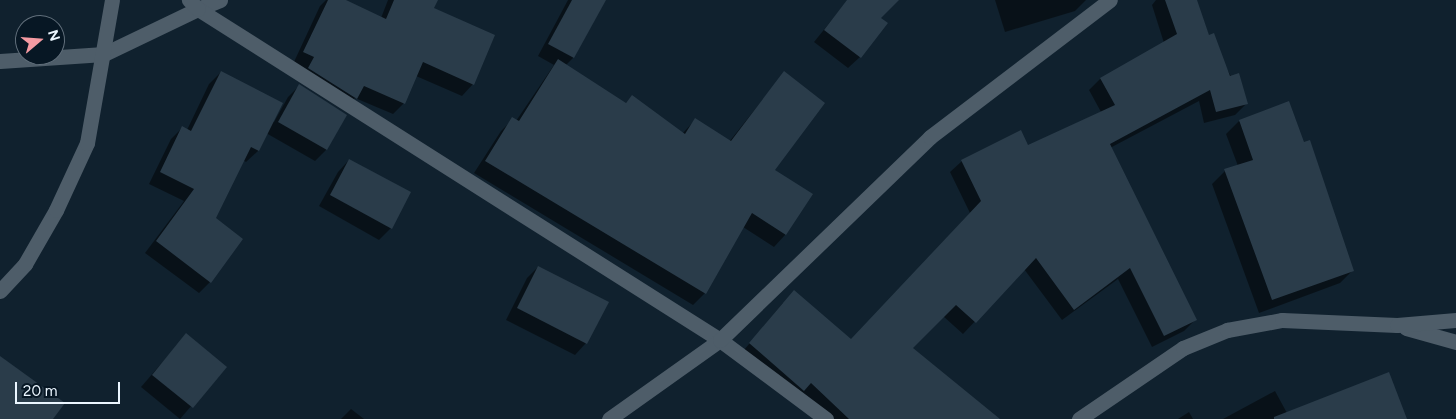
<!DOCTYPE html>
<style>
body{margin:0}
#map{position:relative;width:1456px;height:419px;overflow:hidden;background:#10212e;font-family:Figtree,sans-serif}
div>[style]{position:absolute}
.shadow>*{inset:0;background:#0007}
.building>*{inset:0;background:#2a3c4a}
.street>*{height:15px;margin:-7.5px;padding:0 7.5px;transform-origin:7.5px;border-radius:7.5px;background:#4e5d69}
span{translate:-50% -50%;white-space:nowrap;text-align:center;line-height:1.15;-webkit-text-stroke:4px #071724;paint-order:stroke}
.north{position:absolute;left:15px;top:15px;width:50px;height:50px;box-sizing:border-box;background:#071724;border:1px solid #62707c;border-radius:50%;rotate:72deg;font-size:14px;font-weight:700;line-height:20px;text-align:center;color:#ebf6ff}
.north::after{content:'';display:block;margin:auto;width:18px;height:22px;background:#f49aa2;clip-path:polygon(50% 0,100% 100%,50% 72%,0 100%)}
.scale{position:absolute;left:15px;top:382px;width:105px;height:22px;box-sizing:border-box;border:2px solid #ebf6ff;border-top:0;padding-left:6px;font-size:15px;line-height:18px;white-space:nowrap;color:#ebf6ff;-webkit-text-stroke:4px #071724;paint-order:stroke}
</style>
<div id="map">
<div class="shadow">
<div style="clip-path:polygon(326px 0,343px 0,381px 18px,388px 0,436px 0,433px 9px,473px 84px,462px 96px,416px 76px,404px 103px,393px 114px,355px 98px,344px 109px,293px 64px,320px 6px)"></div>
<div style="clip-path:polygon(568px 0,605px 0,573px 58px,565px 66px,625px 104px,632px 96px,682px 134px,695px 120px,729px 142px,784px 73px,773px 170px,811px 194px,785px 235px,774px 247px,743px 227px,705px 293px,693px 305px,474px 173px,501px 131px,513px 119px,516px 121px,554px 65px,538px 56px)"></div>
<div style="clip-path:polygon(848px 0,897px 0,880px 18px,860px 57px,848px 68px,814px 42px)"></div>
<div style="clip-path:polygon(995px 0,1086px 0,1075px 11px,1005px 32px)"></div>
<div style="clip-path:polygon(1156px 0,1196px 0,1209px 36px,1246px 104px,1235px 115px,1204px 123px,1199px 101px,1110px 148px,1195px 320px,1184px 331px,1152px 347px,1118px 279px,1062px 320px,1024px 269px,963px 334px,943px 316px,911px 349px,973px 419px,815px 419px,739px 356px,783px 303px,851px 341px,970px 213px,950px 172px,962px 161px,1028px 146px,1101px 112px,1089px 90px,1100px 79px,1164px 43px,1152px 5px)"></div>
<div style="clip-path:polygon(221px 72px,274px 122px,288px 97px,299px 86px,346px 115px,326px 150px,315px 161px,266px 133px,258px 151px,246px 162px,243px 160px,214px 219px,210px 282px,199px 293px,145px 253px,184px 201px,149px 184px,171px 139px,182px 128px,187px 130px,209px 84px)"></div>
<div style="clip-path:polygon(1239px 121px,1353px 270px,1340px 283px,1259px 313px,1212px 184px,1225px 171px,1238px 166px,1226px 134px)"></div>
<div style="clip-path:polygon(349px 160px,391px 228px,379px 240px,319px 206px,338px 172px)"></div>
<div style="clip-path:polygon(538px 267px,586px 343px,575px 355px,506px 320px,527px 278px)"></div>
<div style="clip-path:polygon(186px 335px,225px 367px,180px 419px,141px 387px)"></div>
<div style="clip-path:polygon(1275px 391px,1287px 413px,1406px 419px,1223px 419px)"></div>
<div style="clip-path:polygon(351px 409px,364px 419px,341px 419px)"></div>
<div style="clip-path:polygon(1189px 412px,1193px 419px,1178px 419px)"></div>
</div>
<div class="building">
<div style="clip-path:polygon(328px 0,346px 0,386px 19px,394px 0,438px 0,434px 8px,495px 35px,474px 85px,423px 62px,405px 104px,364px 86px,357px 99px,308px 68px,314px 57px,303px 52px)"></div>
<div style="clip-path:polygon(572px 0,606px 0,574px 58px,548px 44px)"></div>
<div style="clip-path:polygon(847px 0,899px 0,881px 18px,888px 23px,861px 58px,824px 30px)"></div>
<div style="clip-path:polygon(1165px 0,1197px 0,1209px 35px,1214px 33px,1230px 76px,1239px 73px,1248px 104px,1216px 112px,1210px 90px,1110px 144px,1197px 320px,1164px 336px,1130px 268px,1074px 310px,1036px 258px,976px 323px,956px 305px,913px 348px,1000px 419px,849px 419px,811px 383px,804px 391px,749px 343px,794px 290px,851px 339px,981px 201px,961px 160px,1021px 130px,1028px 145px,1115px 105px,1100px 78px,1177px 34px)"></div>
<div style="clip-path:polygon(558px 59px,626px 103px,632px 95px,685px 134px,695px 118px,731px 141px,784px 71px,825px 103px,775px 170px,813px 194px,786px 235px,752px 213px,706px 294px,485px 161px,512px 117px,519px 121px)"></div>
<div style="clip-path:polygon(221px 71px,283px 103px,259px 151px,251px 147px,216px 218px,243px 239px,211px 283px,156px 241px,194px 189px,160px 172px,182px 126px,191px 131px)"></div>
<div style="clip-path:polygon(299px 84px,347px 115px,327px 150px,278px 122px)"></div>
<div style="clip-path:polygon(1289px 101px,1304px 142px,1310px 140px,1354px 271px,1272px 300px,1224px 169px,1253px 160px,1239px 120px)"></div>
<div style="clip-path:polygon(349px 159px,411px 192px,392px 229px,330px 195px)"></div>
<div style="clip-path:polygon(538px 266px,609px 302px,587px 344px,517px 308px)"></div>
<div style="clip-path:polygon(186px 333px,227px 367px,193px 408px,152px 375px)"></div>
<div style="clip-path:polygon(0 356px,65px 403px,53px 419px,0 419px)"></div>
<div style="clip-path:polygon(1389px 372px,1407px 419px,1274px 419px,1274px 417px)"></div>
</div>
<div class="street">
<div style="left:220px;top:0;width:24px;rotate:158deg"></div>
<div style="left:198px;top:9px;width:618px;rotate:32.38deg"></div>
<div style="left:720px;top:340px;width:136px;rotate:144.6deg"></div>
<div style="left:0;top:61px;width:104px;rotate:-3.9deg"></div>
<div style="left:104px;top:54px;width:104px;rotate:-25.6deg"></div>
<div style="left:198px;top:9px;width:13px;rotate:-135deg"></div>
<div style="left:0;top:291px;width:37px;rotate:-47deg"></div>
<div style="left:25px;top:264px;width:62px;rotate:-60.1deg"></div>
<div style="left:56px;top:210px;width:74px;rotate:-65.2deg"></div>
<div style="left:87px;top:143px;width:145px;rotate:-80.1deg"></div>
<div style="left:1406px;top:328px;width:52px;rotate:15.6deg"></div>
<div style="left:826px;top:419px;width:132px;rotate:-143.3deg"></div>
<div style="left:720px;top:340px;width:292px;rotate:-44deg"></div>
<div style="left:930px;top:137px;width:226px;rotate:-37.3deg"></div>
<div style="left:1079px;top:419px;width:126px;rotate:-34.3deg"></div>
<div style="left:1183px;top:348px;width:48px;rotate:-22.2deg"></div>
<div style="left:1227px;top:330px;width:56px;rotate:-10.3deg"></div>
<div style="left:1282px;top:320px;width:115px;rotate:2.5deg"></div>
<div style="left:1397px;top:325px;width:59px;rotate:-4.8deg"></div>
</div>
<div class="north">N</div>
<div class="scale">20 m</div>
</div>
